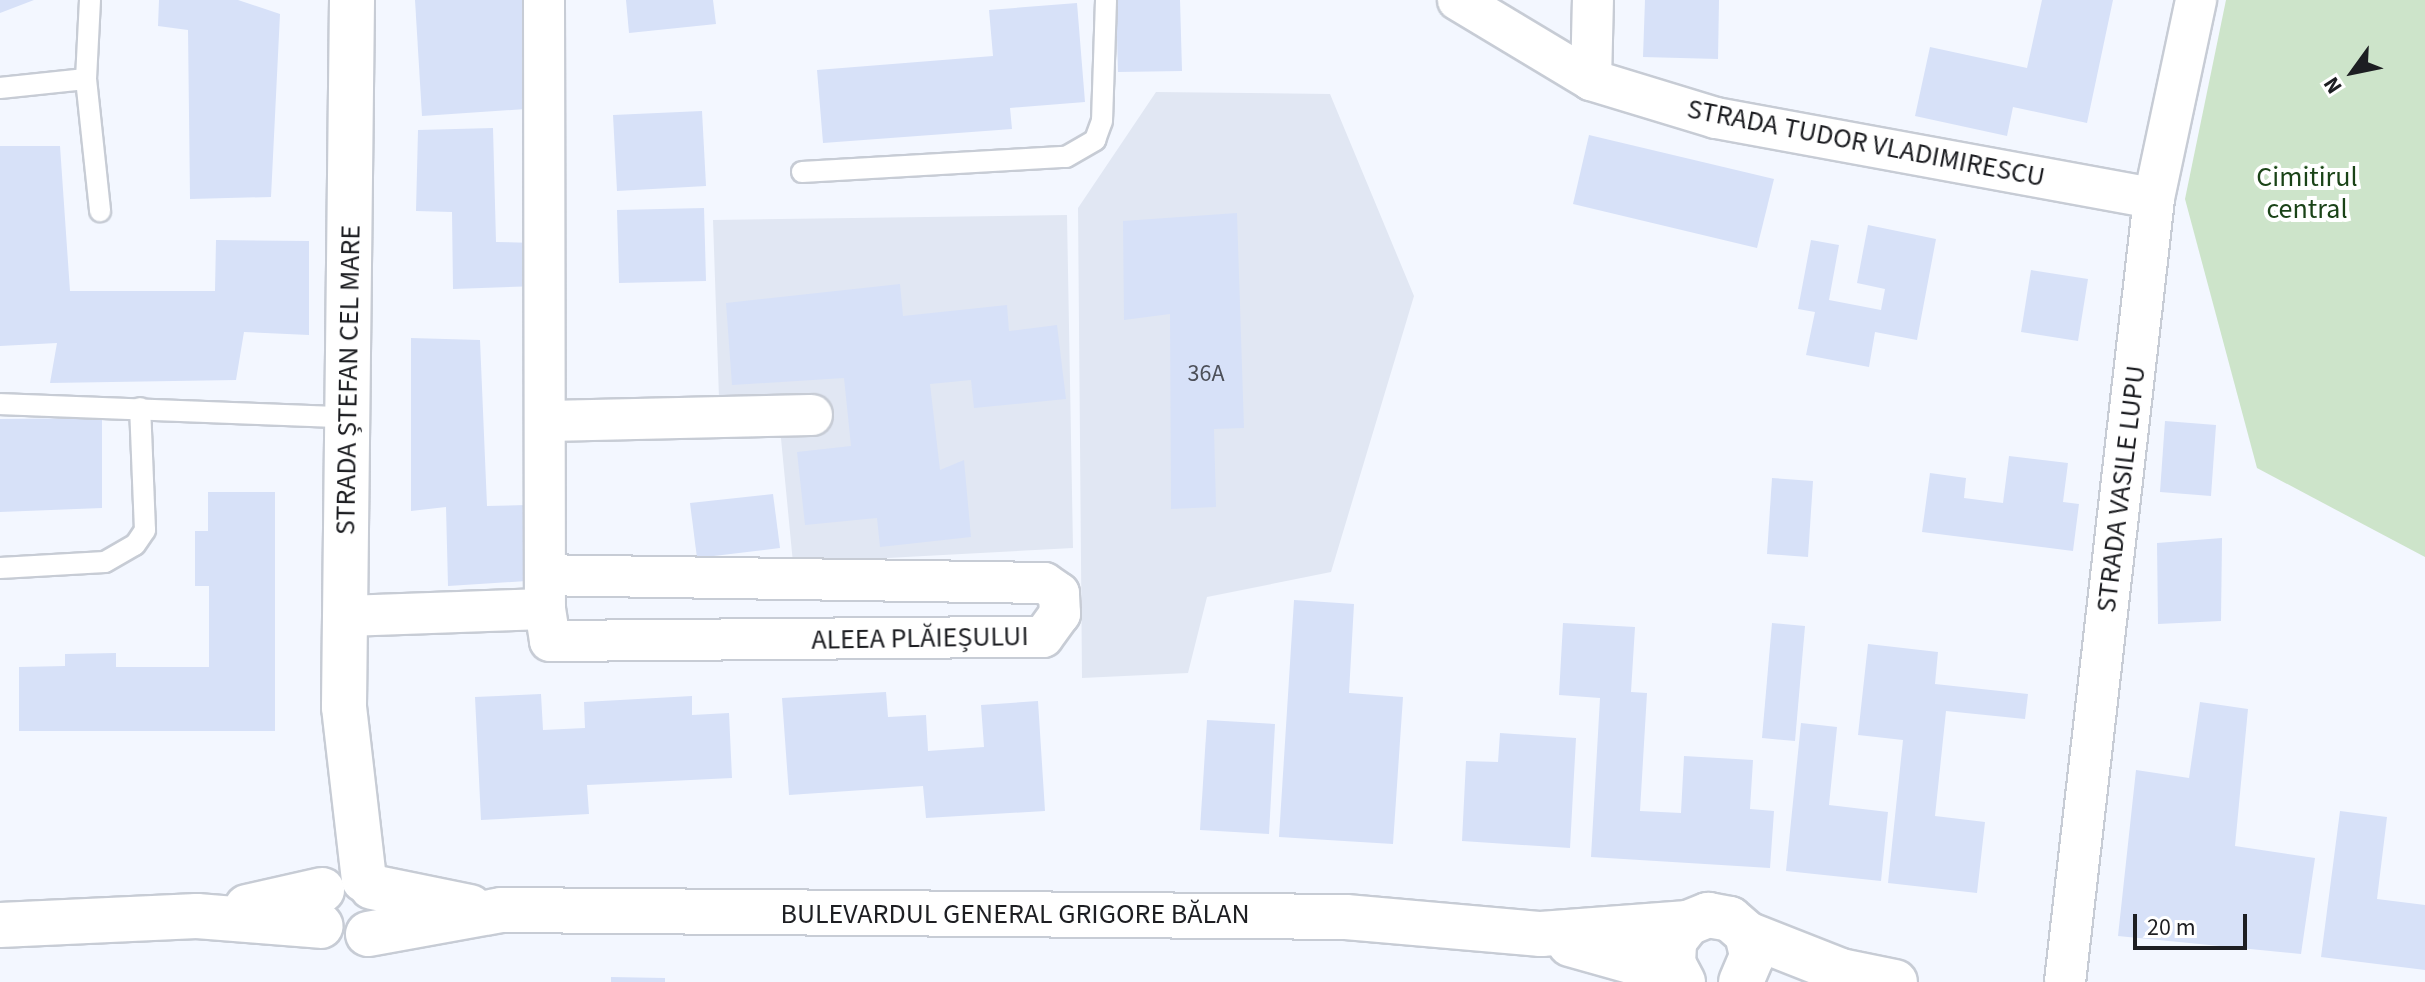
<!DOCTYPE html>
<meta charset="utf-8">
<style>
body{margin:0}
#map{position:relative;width:2425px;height:982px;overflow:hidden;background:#f3f7ff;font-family:"Source Sans 3",sans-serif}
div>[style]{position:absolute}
.built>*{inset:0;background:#e1e7f3}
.green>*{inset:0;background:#cde4ca}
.building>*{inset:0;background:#d7e1f8}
.roads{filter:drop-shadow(2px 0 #c7ccd5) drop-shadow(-2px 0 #c7ccd5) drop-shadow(0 2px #c7ccd5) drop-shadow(0 -2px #c7ccd5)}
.service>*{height:20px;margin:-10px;padding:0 10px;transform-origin:10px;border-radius:10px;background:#fff}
.minor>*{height:40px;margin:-20px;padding:0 20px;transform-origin:20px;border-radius:20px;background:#fff}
.tertiary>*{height:44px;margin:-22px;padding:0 22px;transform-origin:22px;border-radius:22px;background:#fff}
span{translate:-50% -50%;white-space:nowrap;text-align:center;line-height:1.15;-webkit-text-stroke:8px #fff;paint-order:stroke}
.number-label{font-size:24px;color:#4c4f58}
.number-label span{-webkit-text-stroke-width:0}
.street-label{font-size:28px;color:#1d1e22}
.park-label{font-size:28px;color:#1a4317}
.north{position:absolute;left:2313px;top:32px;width:80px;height:80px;-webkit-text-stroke:6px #fff;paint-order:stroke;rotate:237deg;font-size:22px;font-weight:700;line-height:32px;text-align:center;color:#1d1e22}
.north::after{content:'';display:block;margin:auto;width:28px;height:36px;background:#1d1e22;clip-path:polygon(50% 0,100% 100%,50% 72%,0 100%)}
.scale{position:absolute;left:2133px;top:914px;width:114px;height:36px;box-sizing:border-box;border:4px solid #1d1e22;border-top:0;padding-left:10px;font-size:24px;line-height:28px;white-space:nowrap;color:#1d1e22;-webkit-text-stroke:6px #fff;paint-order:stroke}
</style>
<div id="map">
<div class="built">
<div style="clip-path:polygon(1156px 92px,1330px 94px,1414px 296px,1331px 572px,1207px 597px,1188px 673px,1082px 678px,1078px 208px)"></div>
<div style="clip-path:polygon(1067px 215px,1073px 548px,793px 563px,777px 397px,719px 398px,713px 220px)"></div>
</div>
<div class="green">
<div style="clip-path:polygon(2226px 0,2425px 0,2425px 557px,2257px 468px,2185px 199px)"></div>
</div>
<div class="building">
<div style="clip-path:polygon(0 0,34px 0,0 13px)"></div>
<div style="clip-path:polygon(159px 0,238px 0,280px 14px,271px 197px,190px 199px,188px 30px,158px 26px)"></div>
<div style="clip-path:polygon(415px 0,533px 0,540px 108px,422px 116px)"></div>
<div style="clip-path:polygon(626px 0,713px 0,716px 24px,629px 33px)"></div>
<div style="clip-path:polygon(1116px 0,1180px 0,1182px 71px,1118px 72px)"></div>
<div style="clip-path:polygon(1645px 0,1719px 0,1718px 59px,1643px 57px)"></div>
<div style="clip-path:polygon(2042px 0,2113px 0,2087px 123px,2013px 107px,2007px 136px,1915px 116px,1930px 47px,2027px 68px)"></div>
<div style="clip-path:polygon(1077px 3px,1085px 102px,1010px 108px,1012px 129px,823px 143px,817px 70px,993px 56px,989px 10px)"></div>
<div style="clip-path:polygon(702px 111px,706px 186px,617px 191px,613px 115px)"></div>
<div style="clip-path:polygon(493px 128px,496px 242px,536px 243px,538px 286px,453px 289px,452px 212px,416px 211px,418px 130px)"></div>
<div style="clip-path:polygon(1589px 135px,1774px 179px,1757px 248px,1573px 204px)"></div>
<div style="clip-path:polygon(0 146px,60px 146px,70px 291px,215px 291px,216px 240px,309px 241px,309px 335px,244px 332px,236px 380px,50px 383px,57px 343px,0 346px)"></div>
<div style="clip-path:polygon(704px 208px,706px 281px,619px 283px,617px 210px)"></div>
<div style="clip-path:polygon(1237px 213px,1244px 428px,1214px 429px,1216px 507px,1171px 509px,1170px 314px,1124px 320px,1123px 221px)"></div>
<div style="clip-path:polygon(1868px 225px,1936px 239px,1917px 340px,1875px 332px,1869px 367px,1806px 355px,1815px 312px,1798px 309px,1811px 240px,1839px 245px,1829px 300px,1881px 310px,1885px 289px,1857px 283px)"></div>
<div style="clip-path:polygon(2031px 270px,2088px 279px,2078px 341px,2021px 332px)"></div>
<div style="clip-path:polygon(900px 284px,903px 316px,1007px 305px,1009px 331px,1057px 325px,1066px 399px,974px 408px,971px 380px,930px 384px,940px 470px,964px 460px,971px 537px,880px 547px,877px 518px,805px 525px,797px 452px,851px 446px,844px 378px,732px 385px,726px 303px)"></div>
<div style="clip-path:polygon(411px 338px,480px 340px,487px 506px,527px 505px,527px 581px,448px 586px,446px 507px,411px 511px)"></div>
<div style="clip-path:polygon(102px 418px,102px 508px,0 512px,0 419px)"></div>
<div style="clip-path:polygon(2165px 421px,2216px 425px,2211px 496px,2160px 492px)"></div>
<div style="clip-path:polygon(2009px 456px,2068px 463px,2063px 502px,2079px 504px,2073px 551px,1922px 532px,1930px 473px,1966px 478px,1964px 498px,2003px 503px)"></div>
<div style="clip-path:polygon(1772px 478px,1813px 481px,1808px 557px,1767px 554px)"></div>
<div style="clip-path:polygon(208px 492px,275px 492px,275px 731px,19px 731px,19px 667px,65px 666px,65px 654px,116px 653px,116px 667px,209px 667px,209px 586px,195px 586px,195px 531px,208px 531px)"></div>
<div style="clip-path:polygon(773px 494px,780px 548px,697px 558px,690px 503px)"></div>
<div style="clip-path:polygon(2222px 538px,2221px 621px,2158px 624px,2157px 543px)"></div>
<div style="clip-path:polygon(1294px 600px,1354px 604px,1349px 693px,1403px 697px,1393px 844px,1279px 837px)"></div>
<div style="clip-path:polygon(1563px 623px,1635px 627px,1631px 692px,1647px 693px,1640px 811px,1681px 813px,1684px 756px,1753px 760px,1750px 809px,1774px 811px,1770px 868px,1591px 857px,1600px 698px,1559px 695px)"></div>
<div style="clip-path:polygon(1772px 623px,1805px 626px,1795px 741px,1762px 738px)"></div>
<div style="clip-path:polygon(1868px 644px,1938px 652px,1935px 684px,2028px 694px,2025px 719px,1946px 711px,1935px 816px,1985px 822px,1977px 893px,1888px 883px,1903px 740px,1858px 735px)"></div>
<div style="clip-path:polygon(886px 692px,888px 717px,926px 715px,928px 751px,984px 747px,981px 705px,1038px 701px,1045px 811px,926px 818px,923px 786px,789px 795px,782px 698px)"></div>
<div style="clip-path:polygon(541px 694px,543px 730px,585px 728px,584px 702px,692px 696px,692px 715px,729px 713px,732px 778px,587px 785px,589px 814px,481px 820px,475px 697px)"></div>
<div style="clip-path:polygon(2200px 702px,2248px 709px,2235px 846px,2315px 858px,2301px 954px,2118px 936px,2136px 770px,2189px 778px)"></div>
<div style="clip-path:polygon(1207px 720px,1275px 724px,1269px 834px,1200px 830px)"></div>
<div style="clip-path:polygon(1801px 723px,1837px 727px,1829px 805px,1888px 812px,1881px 881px,1786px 871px)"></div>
<div style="clip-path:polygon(1500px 733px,1576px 738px,1570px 848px,1462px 841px,1466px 761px,1498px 762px)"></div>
<div style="clip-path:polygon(2340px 811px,2387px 817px,2377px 899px,2425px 905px,2425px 970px,2321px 957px)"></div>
<div style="clip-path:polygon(611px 977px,665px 978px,665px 982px,611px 982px)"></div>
</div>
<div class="roads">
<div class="service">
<div style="left:86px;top:79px;width:79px;rotate:-87.1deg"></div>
<div style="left:0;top:88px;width:86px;rotate:-6deg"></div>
<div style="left:86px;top:79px;width:133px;rotate:83.9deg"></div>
<div style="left:802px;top:172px;width:264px;rotate:-3.3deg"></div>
<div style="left:1066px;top:157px;width:34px;rotate:-30deg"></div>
<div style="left:1095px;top:140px;width:20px;rotate:-70deg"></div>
<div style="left:1102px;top:121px;width:121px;rotate:-88.1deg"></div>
<div style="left:0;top:404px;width:346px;rotate:2.2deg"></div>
<div style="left:0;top:568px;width:105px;rotate:-3.3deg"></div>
<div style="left:105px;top:562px;width:34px;rotate:-30deg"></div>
<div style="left:135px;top:545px;width:18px;rotate:-56deg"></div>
<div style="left:145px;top:530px;width:122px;rotate:-92.3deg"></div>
</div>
<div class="minor">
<div style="left:544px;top:0;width:609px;rotate:89.91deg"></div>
<div style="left:545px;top:609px;width:32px;rotate:81deg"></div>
<div style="left:550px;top:641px;width:493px;rotate:-0.5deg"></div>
<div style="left:1043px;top:637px;width:29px;rotate:-54deg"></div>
<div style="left:1060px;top:614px;width:21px;rotate:-93deg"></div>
<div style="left:1059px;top:593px;width:18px;rotate:-146deg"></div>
<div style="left:1044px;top:583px;width:498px;rotate:-179.1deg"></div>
<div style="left:1458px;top:0;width:155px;rotate:31deg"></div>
<div style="left:1591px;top:80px;width:131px;rotate:16.9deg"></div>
<div style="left:1716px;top:118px;width:445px;rotate:10.4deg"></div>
<div style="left:1591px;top:80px;width:80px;rotate:-88.6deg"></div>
<div style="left:547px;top:421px;width:265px;rotate:-1.3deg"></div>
<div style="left:345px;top:616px;width:200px;rotate:-2deg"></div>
<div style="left:2065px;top:982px;width:789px;rotate:-83.52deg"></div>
<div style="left:2154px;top:198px;width:202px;rotate:-78deg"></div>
</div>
<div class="tertiary">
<div style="left:352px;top:0;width:707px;rotate:90.65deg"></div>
<div style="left:344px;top:707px;width:174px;rotate:83.4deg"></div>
<div style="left:372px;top:887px;width:100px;rotate:11.5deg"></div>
<div style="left:247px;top:907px;width:77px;rotate:-12.8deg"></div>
<div style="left:0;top:925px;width:197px;rotate:-2.6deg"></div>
<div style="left:197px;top:916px;width:124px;rotate:4.6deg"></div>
<div style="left:368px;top:934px;width:135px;rotate:-10.2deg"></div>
<div style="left:501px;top:910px;width:845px;rotate:0.47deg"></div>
<div style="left:1346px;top:917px;width:196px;rotate:5deg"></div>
<div style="left:1541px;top:934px;width:147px;rotate:-4.3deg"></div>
<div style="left:1747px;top:934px;width:101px;rotate:21.5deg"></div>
<div style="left:1841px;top:971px;width:55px;rotate:11.5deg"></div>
<div style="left:1570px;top:944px;width:110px;rotate:15.8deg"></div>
<div style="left:1683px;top:982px;width:21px;rotate:-118deg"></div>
<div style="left:1673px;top:963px;width:22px;rotate:-87deg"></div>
<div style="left:1674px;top:941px;width:23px;rotate:-52deg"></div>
<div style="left:1688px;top:923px;width:22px;rotate:-22deg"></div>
<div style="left:1708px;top:915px;width:22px;rotate:10deg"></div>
<div style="left:1730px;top:919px;width:23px;rotate:41deg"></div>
<div style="left:1747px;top:934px;width:23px;rotate:77deg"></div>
<div style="left:1752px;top:956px;width:28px;rotate:113deg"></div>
</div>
</div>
<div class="number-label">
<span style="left:1206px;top:374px">36A</span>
</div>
<div class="street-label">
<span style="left:1866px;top:143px;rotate:11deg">STRADA TUDOR VLADIMIRESCU</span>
<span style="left:348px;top:380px;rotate:-89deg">STRADA ȘTEFAN CEL MARE</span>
<span style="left:2121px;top:489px;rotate:-83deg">STRADA VASILE LUPU</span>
<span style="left:920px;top:638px;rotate:-1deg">ALEEA PLĂIEȘULUI</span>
<span style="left:1015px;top:914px">BULEVARDUL GENERAL GRIGORE BĂLAN</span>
</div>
<div class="park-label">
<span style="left:2307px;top:193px">Cimitirul<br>central</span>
</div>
<div class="north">N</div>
<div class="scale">20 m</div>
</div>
